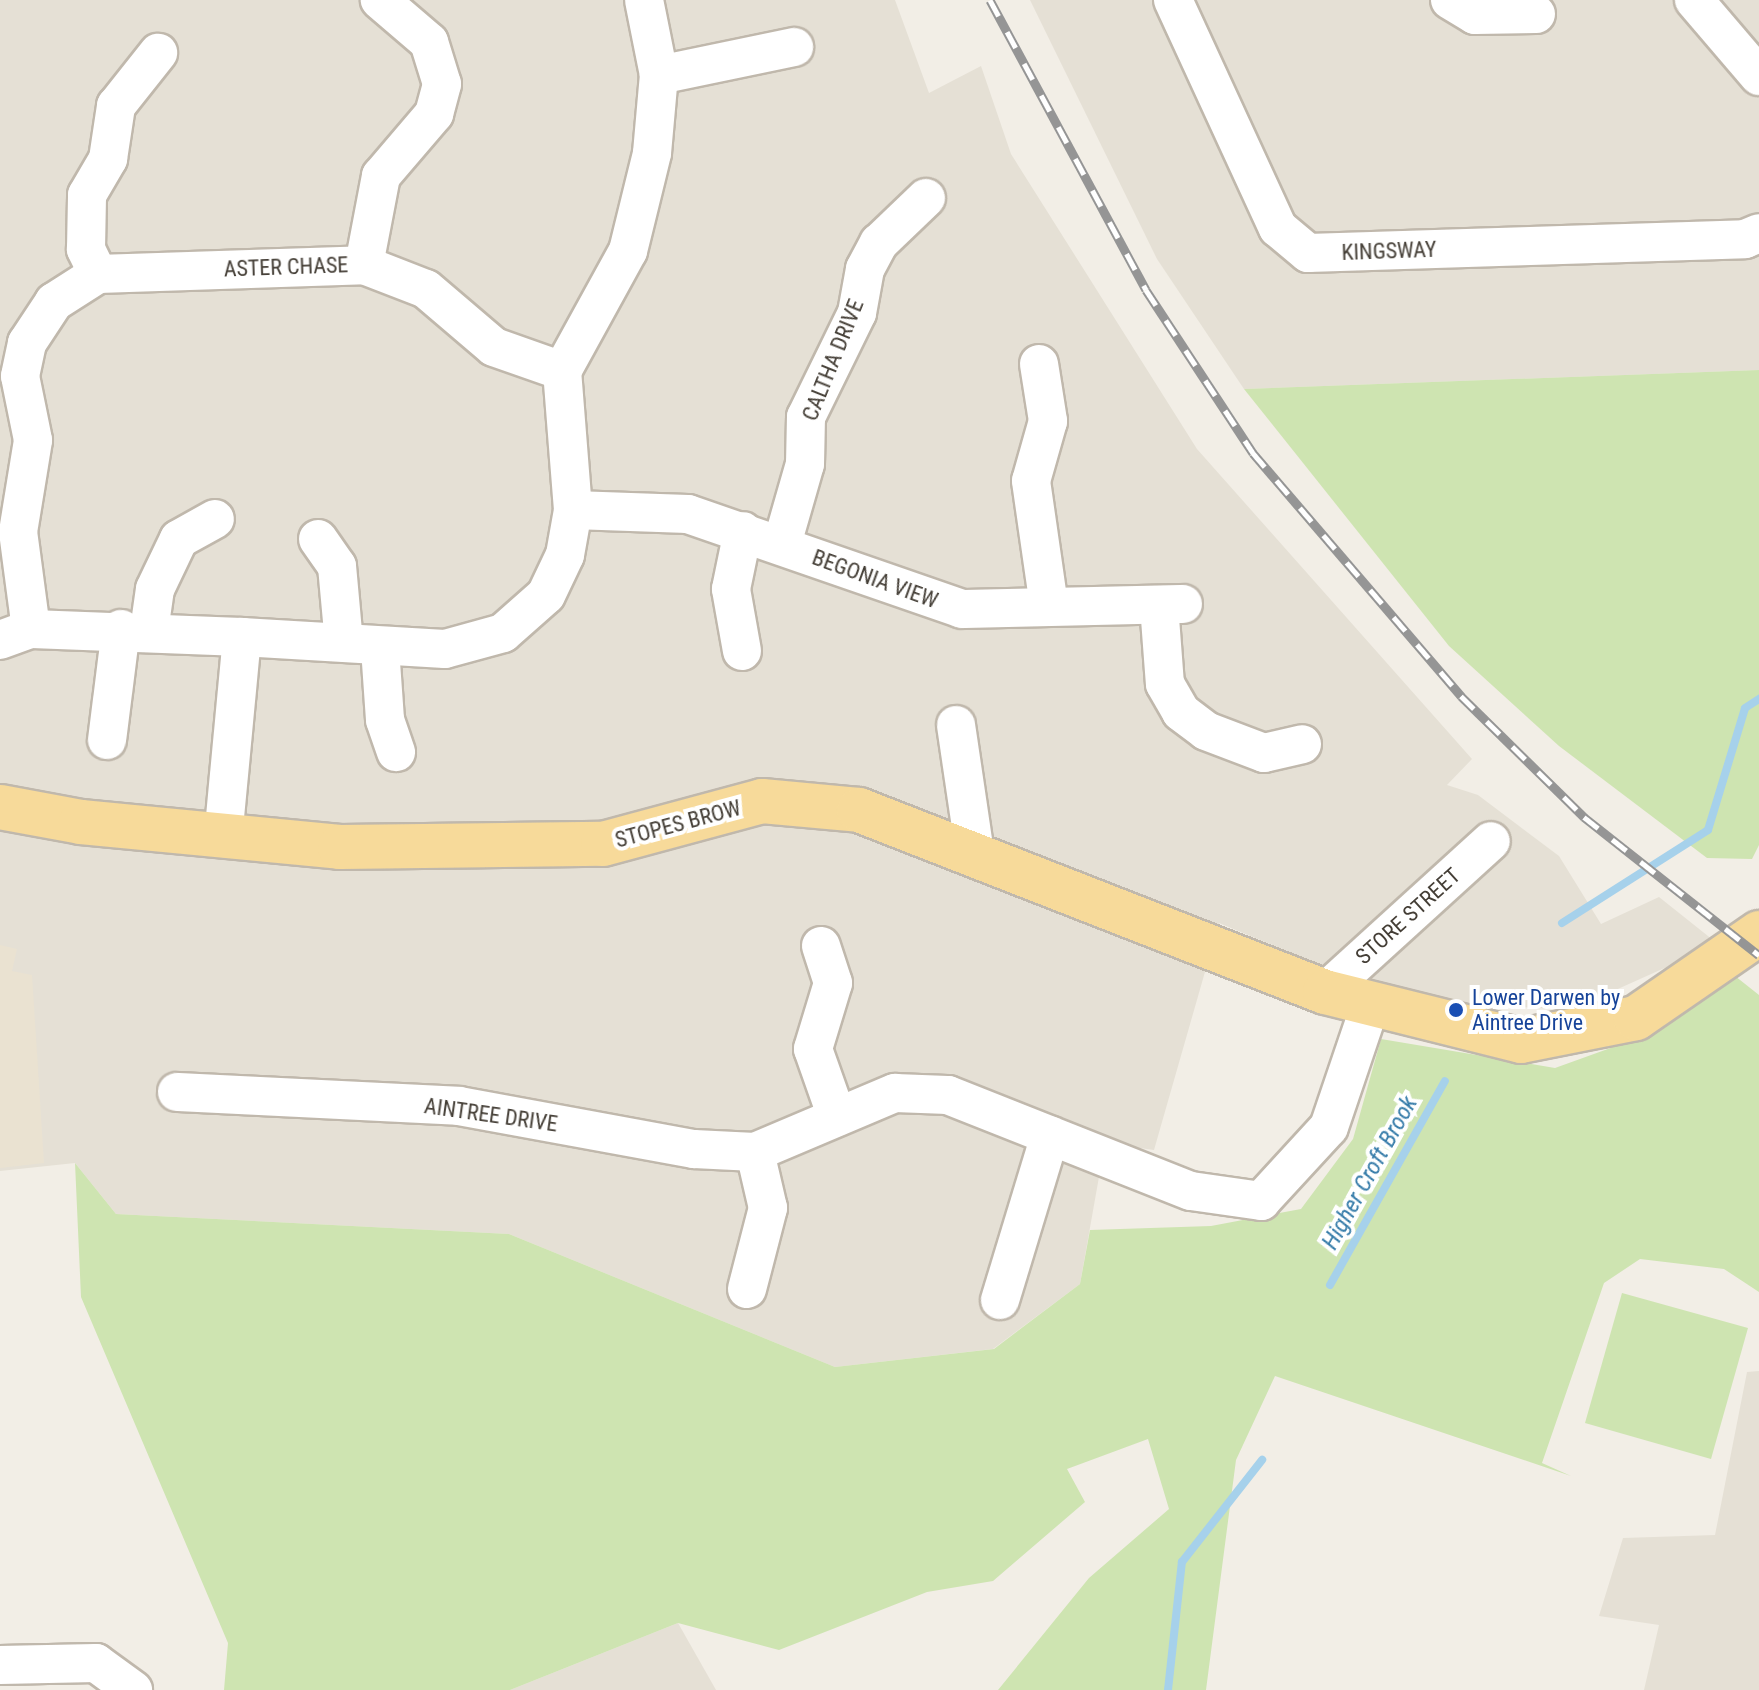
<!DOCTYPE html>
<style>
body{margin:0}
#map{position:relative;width:1759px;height:1690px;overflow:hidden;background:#f2eee6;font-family:"Roboto Condensed",sans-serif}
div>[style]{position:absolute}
.residential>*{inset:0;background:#e5e0d5}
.education>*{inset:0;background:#eae2d1}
.green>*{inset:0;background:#cee4b1}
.stream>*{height:8px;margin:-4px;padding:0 4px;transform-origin:4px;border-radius:4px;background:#a6d1eb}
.roads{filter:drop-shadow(2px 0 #c0b8ac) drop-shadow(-2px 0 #c0b8ac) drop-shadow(0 2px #c0b8ac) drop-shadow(0 -2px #c0b8ac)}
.minor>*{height:38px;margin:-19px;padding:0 19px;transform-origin:19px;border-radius:19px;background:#fff}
.major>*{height:44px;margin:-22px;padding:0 22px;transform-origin:22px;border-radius:22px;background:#f7da9a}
.rail>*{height:9px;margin-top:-4.5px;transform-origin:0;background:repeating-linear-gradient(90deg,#fff 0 18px,#959595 0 36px);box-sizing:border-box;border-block:2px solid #959595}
.dots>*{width:22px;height:22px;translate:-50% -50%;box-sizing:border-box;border:4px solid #fff;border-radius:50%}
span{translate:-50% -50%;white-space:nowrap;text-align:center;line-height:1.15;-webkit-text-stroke:8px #fff;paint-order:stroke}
.street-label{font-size:22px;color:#443e36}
.transit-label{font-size:22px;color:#164399}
.left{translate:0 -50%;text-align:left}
.water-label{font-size:24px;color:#367ca9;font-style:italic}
</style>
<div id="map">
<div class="residential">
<div style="clip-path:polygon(0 0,895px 0,929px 93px,981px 66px,1011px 154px,1197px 449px,1472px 759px,1447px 785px,1478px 795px,1559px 856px,1601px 924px,1659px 897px,1718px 944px,1571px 1010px,1405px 1000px,1219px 923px,1154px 1150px,1105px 1143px,1080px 1284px,993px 1349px,835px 1367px,509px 1234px,116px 1214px,75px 1163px,0 1171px)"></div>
<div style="clip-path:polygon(1030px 0,1759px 0,1759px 370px,1244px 389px,1157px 259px)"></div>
<div style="clip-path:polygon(1759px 1371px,1759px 1690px,1644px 1690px,1659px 1625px,1599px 1616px,1623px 1538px,1715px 1535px,1747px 1372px)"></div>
<div style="clip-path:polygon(678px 1623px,716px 1690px,510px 1690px)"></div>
</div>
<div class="education">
<div style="clip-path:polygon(0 945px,17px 949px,12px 971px,32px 975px,44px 1163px,0 1168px)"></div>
</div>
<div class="green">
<div style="clip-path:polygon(1759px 370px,1759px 845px,1752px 859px,1707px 858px,1559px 746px,1449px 646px,1244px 389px)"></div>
<div style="clip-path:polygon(1735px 976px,1759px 995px,1759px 1292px,1724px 1269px,1640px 1259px,1604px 1283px,1542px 1463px,1571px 1476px,1275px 1376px,1236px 1460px,1206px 1690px,998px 1690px,1089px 1578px,1169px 1509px,1148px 1439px,1067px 1469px,1085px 1502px,993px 1581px,927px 1592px,779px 1650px,678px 1623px,510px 1690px,224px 1690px,228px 1643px,81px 1297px,75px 1163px,116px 1214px,509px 1234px,835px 1367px,994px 1349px,1080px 1284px,1090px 1230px,1211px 1226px,1301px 1209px,1353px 1139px,1381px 1039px,1555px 1068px,1655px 1032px)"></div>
<div style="clip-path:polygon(1622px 1293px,1748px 1328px,1711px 1459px,1585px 1423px)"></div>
</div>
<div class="stream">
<div style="left:1562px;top:923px;width:173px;rotate:-32.5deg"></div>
<div style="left:1708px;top:830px;width:127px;rotate:-73.1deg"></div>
<div style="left:1745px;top:708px;width:17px;rotate:-33deg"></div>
<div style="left:1330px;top:1285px;width:234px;rotate:-60.6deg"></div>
<div style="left:1168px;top:1690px;width:129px;rotate:-83.8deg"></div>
<div style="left:1182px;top:1562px;width:130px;rotate:-51.9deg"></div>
</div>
<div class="roads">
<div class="minor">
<div style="left:1173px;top:0;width:251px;rotate:65.3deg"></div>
<div style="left:1278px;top:228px;width:39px;rotate:40deg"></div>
<div style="left:1308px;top:253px;width:437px;rotate:-1.8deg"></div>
<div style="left:1745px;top:239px;width:15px;rotate:-23deg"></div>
<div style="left:1450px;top:0;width:29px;rotate:31deg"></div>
<div style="left:1475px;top:15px;width:61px;rotate:-0.9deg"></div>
<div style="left:1694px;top:0;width:100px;rotate:49.5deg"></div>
<div style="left:659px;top:75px;width:138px;rotate:-11.7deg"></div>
<div style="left:364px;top:265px;width:91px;rotate:-79.2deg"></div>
<div style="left:381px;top:176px;width:82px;rotate:-49.5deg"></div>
<div style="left:434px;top:114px;width:31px;rotate:-75deg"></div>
<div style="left:442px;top:84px;width:44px;rotate:-107.2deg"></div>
<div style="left:429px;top:42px;width:65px;rotate:-139.4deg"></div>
<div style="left:98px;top:274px;width:28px;rotate:-116deg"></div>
<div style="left:86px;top:249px;width:54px;rotate:-88.9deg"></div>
<div style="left:87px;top:195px;width:42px;rotate:-59.7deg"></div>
<div style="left:108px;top:159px;width:54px;rotate:-81.4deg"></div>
<div style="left:116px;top:106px;width:68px;rotate:-51.6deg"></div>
<div style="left:1039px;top:364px;width:58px;rotate:81deg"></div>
<div style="left:1048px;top:421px;width:62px;rotate:105.8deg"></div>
<div style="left:1031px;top:481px;width:126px;rotate:81.8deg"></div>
<div style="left:562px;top:371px;width:137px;rotate:-61.2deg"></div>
<div style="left:628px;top:251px;width:101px;rotate:-76.2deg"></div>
<div style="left:652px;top:153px;width:78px;rotate:-84.9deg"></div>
<div style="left:659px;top:75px;width:76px;rotate:-101.3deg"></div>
<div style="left:573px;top:510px;width:115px;rotate:2deg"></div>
<div style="left:688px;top:514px;width:290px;rotate:19.1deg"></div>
<div style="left:962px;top:609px;width:221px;rotate:-1.3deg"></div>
<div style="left:318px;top:539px;width:33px;rotate:55deg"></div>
<div style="left:337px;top:566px;width:77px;rotate:84.8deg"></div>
<div style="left:782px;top:544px;width:83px;rotate:-74deg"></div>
<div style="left:805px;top:464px;width:47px;rotate:-88.8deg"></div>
<div style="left:806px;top:417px;width:116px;rotate:-63.9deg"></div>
<div style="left:857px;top:313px;width:45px;rotate:-79.7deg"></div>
<div style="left:865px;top:269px;width:30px;rotate:-62deg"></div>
<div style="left:879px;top:243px;width:65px;rotate:-43.8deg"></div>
<div style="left:1159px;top:605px;width:79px;rotate:85.7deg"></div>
<div style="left:1165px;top:684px;width:32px;rotate:60deg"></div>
<div style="left:1181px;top:712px;width:31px;rotate:37deg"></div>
<div style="left:1206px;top:731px;width:62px;rotate:20.8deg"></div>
<div style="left:1264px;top:753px;width:39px;rotate:-13deg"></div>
<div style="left:149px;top:631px;width:42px;rotate:-81.9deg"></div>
<div style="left:155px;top:589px;width:55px;rotate:-64.4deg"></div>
<div style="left:179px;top:539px;width:41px;rotate:-29.1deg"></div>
<div style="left:242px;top:637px;width:211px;rotate:-177.8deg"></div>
<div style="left:31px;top:629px;width:98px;rotate:-97.6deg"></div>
<div style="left:18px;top:532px;width:93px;rotate:-80.7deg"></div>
<div style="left:33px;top:440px;width:65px;rotate:-101.5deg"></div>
<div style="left:20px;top:376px;width:34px;rotate:-78deg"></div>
<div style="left:27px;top:343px;width:49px;rotate:-56.6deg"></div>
<div style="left:54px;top:302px;width:52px;rotate:-32.5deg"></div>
<div style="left:98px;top:274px;width:266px;rotate:-1.9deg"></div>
<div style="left:364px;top:265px;width:66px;rotate:21.2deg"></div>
<div style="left:426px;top:289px;width:89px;rotate:40.5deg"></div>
<div style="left:494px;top:347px;width:72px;rotate:19.4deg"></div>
<div style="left:0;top:640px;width:33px;rotate:-20deg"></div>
<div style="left:380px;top:648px;width:72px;rotate:86deg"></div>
<div style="left:385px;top:720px;width:34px;rotate:71deg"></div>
<div style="left:742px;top:651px;width:63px;rotate:-100.1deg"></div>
<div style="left:731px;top:589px;width:59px;rotate:-78.3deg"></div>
<div style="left:956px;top:725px;width:129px;rotate:81.6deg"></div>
<div style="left:107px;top:740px;width:112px;rotate:-82.8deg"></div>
<div style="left:223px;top:838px;width:202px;rotate:-84.6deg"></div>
<div style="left:242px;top:637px;width:203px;rotate:3.4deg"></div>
<div style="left:445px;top:649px;width:60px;rotate:-15.4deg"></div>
<div style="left:503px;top:633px;width:57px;rotate:-41.5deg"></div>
<div style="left:546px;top:595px;width:44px;rotate:-64.6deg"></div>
<div style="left:565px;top:555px;width:46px;rotate:-79.9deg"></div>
<div style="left:573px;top:510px;width:139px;rotate:-94.5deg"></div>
<div style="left:821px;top:946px;width:39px;rotate:72deg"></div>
<div style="left:833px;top:983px;width:69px;rotate:106.9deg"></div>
<div style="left:813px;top:1049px;width:72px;rotate:70.6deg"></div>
<div style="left:1325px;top:992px;width:224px;rotate:-42.3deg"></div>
<div style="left:177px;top:1092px;width:282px;rotate:2.8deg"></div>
<div style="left:459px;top:1106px;width:239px;rotate:10.4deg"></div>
<div style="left:694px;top:1149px;width:61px;rotate:2.8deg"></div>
<div style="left:755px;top:1152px;width:152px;rotate:-22.9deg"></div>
<div style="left:895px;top:1093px;width:53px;rotate:2.2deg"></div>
<div style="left:948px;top:1095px;width:261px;rotate:21.6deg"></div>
<div style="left:1191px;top:1191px;width:71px;rotate:8.1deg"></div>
<div style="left:1261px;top:1201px;width:100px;rotate:-47.4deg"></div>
<div style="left:1329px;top:1127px;width:128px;rotate:-71.3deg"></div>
<div style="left:747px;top:1289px;width:84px;rotate:-75.5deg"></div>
<div style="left:768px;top:1208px;width:57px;rotate:-103.1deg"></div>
<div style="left:1000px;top:1300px;width:172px;rotate:-73.1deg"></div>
<div style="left:0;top:1665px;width:96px;rotate:-1.2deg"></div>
<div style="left:96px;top:1663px;width:46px;rotate:36.1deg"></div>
</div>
<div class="major">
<div style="left:0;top:807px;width:82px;rotate:10.5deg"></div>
<div style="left:81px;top:822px;width:260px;rotate:5.5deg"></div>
<div style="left:340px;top:847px;width:263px;rotate:-0.7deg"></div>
<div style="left:603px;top:844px;width:165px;rotate:-15.1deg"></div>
<div style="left:762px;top:801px;width:97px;rotate:5.3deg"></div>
<div style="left:859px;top:810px;width:500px;rotate:21.33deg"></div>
<div style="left:1325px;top:992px;width:202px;rotate:14deg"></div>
<div style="left:1521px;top:1041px;width:117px;rotate:-11.3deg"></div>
<div style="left:1636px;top:1018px;width:150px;rotate:-34.6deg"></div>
</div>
</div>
<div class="rail">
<div style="left:990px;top:0;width:329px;rotate:61.7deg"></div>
<div style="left:1146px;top:290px;width:195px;rotate:56.7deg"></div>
<div style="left:1253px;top:453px;width:320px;rotate:49.4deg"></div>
<div style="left:1461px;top:696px;width:173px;rotate:44.5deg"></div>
<div style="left:1584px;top:817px;width:223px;rotate:38.3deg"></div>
</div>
<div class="dots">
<div style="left:1456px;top:1010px;background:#1a4fb4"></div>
</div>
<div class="street-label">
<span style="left:1389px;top:251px;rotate:-2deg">KINGSWAY</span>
<span style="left:286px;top:267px;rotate:-2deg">ASTER CHASE</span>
<span style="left:833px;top:360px;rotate:-68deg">CALTHA DRIVE</span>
<span style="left:875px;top:579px;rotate:20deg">BEGONIA VIEW</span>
<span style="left:678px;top:824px;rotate:-15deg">STOPES BROW</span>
<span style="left:1408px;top:916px;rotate:-42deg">STORE STREET</span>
<span style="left:491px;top:1115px;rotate:8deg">AINTREE DRIVE</span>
</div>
<div class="transit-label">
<span class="left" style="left:1472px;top:1010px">Lower Darwen by<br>Aintree Drive</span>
</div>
<div class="water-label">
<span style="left:1370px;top:1173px;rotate:-61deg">Higher Croft Brook</span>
</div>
</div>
